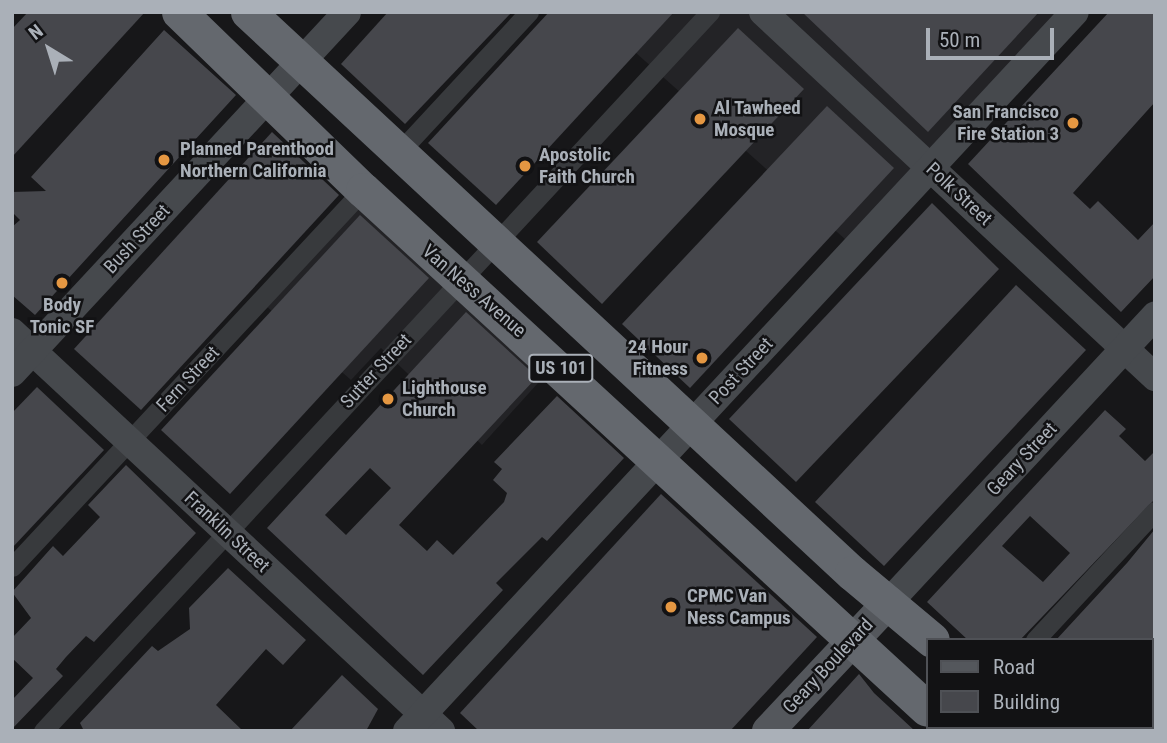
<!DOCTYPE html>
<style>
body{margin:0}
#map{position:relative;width:1167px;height:743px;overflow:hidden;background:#171719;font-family:"Roboto Condensed",sans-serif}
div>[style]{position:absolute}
.built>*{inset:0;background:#232326}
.building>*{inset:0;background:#46474c}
.street>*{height:19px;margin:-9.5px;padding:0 9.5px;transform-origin:9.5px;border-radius:9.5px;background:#383a3d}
.secondary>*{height:28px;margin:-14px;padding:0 14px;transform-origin:14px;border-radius:14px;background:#46494d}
.primary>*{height:32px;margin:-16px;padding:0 16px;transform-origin:16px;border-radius:16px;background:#54575c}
.highway>*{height:35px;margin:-17.5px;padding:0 17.5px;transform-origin:17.5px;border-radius:17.5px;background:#64686e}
.dots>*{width:19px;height:19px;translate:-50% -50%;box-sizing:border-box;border:4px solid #121214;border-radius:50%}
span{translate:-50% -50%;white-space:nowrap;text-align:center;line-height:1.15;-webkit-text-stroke:5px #121214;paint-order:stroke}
.shield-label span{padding:2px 5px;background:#121214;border:2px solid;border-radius:5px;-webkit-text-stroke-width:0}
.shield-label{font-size:18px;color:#aab0b8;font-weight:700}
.poi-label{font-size:19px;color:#aab0b8;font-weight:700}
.left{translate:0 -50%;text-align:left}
.right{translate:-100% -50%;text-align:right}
.street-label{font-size:19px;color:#aab0b8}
.frame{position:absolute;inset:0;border:14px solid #aab0b8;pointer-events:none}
.legend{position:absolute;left:926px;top:638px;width:228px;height:91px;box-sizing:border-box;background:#121214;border:2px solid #4f5156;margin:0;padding:9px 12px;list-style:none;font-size:21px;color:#aab0b8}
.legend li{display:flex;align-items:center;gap:14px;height:35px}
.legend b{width:35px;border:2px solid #4f5156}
.north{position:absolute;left:14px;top:14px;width:70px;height:70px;-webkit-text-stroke:5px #121214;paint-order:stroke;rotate:322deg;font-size:19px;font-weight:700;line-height:28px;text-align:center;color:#aab0b8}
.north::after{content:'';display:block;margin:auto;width:24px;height:32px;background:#aab0b8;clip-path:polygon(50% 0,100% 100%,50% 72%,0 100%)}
.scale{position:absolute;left:926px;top:28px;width:128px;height:32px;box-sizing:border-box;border:4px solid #aab0b8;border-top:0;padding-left:9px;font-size:21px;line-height:24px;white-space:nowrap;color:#aab0b8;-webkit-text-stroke:5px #121214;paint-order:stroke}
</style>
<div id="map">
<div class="built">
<div style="clip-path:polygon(590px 12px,1074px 12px,855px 248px)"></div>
<div style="clip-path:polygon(365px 202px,548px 372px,482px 445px,381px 348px,351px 380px,266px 306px)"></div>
</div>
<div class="building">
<div style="clip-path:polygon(28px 12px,145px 12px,12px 157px,12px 29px)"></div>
<div style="clip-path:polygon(388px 12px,512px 12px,405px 124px,341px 64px)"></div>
<div style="clip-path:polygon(549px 12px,674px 12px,496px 205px,428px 143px)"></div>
<div style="clip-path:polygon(802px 12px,1039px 12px,928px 132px)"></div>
<div style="clip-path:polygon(1109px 12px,1155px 12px,1155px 102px,1073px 193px,1090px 209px,1098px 201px,1138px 240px,1155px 222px,1155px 276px,1121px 312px,968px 164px)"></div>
<div style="clip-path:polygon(738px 28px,804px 89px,602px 304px,537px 242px)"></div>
<div style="clip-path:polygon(164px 30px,236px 95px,35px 315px,12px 295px,12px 227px,20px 220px,12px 212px,12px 192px,46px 191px,31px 177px)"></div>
<div style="clip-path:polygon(827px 106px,894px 168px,690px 388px,622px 324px)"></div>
<div style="clip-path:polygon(272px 132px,339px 195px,141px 410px,74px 349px)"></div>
<div style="clip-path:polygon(932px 203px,999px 269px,796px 482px,729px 419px)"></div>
<div style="clip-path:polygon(360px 215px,429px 278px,230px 494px,161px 430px)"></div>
<div style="clip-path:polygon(1016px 285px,1086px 350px,884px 566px,815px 502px)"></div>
<div style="clip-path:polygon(evenodd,466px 312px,537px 377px,399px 525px,427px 551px,437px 540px,453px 555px,504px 502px,507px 493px,493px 480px,502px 469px,494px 462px,557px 396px,624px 458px,547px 541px,542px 537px,496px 583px,503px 590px,423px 675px,267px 528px,466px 312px,370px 468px,391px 488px,346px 535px,325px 515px,370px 468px)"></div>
<div style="clip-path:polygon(37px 387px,104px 450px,12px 548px,12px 413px)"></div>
<div style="clip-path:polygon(evenodd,1105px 410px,1126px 429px,1119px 436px,1145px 461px,1155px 451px,1155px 499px,1020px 640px,968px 640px,927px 602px,1105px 410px,1030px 516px,1070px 553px,1043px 582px,1002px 546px,1030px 516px)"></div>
<div style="clip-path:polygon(126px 465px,196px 533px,94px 642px,86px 636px,66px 657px,56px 669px,63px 676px,12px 729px,12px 700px,33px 678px,12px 658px,12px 638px,31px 618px,12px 592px,53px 546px,63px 556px,100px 517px,88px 505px)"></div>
<div style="clip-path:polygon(661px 494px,817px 637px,730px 731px,479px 731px,460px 713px)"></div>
<div style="clip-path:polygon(1155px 529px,1155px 640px,1056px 640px,1127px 563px)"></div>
<div style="clip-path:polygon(228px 568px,306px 640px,283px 665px,266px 649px,216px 705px,243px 731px,84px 731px,80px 723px,152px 646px,158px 651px,190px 629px,189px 608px)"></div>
<div style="clip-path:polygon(859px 674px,874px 693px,915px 731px,807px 731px)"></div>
<div style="clip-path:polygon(342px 675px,378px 709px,366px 731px,290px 731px)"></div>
</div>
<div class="street">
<div style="left:402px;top:149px;width:187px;rotate:-47.2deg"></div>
<div style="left:12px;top:567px;width:515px;rotate:-47.05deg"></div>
<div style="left:1035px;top:640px;width:176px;rotate:-47.1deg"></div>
<div style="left:43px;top:731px;width:981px;rotate:-47.15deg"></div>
</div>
<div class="secondary">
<div style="left:763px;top:12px;width:536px;rotate:42.96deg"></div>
<div style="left:12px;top:332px;width:586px;rotate:42.92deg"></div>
<div style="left:12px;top:373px;width:492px;rotate:-47.1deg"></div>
<div style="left:889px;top:602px;width:391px;rotate:-47.1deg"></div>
<div style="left:1151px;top:710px;width:6px;rotate:-45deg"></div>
<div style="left:407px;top:731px;width:981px;rotate:-47.11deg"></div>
<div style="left:1132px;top:731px;width:5px;rotate:-53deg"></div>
</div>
<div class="primary">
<div style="left:768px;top:731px;width:177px;rotate:-46.8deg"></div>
</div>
<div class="highway">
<div style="left:179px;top:12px;width:256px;rotate:44.1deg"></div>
<div style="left:363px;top:190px;width:766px;rotate:42.62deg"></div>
<div style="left:248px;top:12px;width:824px;rotate:42.89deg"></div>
<div style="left:852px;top:573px;width:104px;rotate:39.9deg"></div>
<div style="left:947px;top:727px;width:6px;rotate:45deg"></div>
<div style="left:1026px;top:727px;width:6px;rotate:45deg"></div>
</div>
<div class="dots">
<div style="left:700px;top:119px;background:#e59742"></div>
<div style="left:1073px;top:123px;background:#e59742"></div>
<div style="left:164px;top:160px;background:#e59742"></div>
<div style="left:525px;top:166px;background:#e59742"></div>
<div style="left:62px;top:283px;background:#e59742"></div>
<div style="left:702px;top:358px;background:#e59742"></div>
<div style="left:388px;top:399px;background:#e59742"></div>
<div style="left:671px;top:607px;background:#e59742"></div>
</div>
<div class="shield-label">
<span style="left:561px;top:368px">US 101</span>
</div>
<div class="poi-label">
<span class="left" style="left:714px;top:119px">Al Tawheed<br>Mosque</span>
<span class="right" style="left:1059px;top:123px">San Francisco<br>Fire Station 3</span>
<span class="left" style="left:180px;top:160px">Planned Parenthood<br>Northern California</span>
<span class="left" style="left:539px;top:166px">Apostolic<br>Faith Church</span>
<span style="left:62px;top:316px">Body<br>Tonic SF</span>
<span class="right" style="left:688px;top:358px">24 Hour<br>Fitness</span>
<span class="left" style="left:402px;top:399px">Lighthouse<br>Church</span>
<span class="left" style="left:687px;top:607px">CPMC Van<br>Ness Campus</span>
</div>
<div class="street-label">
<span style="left:959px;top:194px;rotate:43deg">Polk Street</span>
<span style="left:137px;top:239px;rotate:-47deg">Bush Street</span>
<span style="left:474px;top:291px;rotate:41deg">Van Ness Avenue</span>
<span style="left:376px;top:371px;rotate:-47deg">Sutter Street</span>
<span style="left:741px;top:371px;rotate:-47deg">Post Street</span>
<span style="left:188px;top:379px;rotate:-47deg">Fern Street</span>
<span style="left:1022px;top:459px;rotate:-47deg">Geary Street</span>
<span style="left:227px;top:532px;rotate:43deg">Franklin Street</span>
<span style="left:828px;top:666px;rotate:-47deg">Geary Boulevard</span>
</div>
<div class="frame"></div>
<ul class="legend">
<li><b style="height:9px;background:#54575c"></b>Road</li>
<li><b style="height:19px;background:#46474c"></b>Building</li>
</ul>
<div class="north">N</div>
<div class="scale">50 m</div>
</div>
